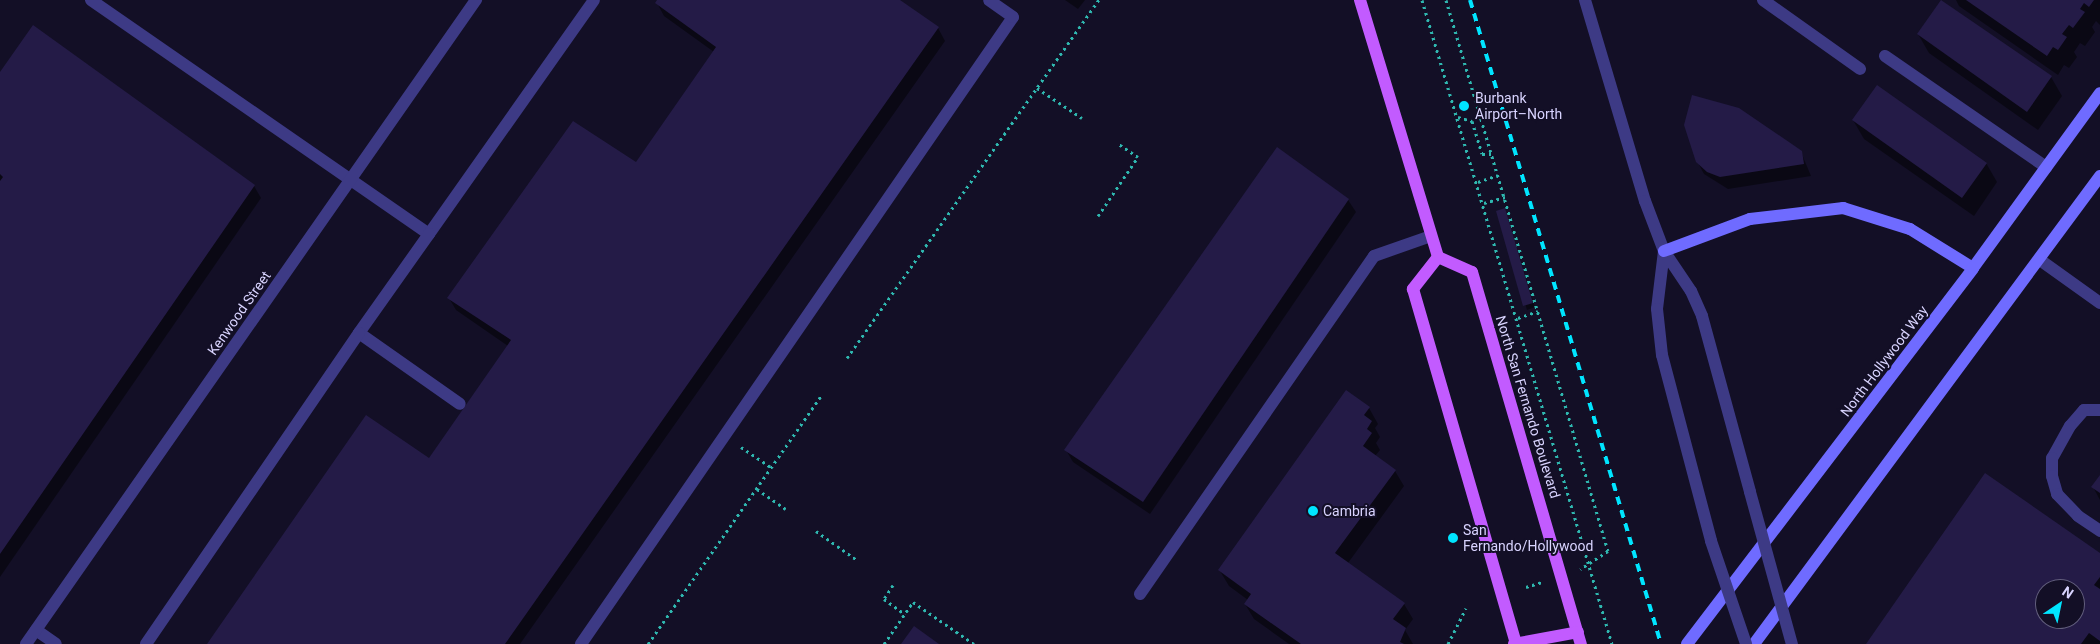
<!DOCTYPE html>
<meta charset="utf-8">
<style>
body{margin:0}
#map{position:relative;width:2100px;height:644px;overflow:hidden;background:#130f26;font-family:Roboto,sans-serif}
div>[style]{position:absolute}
.shadow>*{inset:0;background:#0007}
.building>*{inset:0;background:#241b47}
.path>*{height:3px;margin-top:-1.5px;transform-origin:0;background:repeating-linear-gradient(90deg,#2fb8b0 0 2.5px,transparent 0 6.5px)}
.service>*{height:12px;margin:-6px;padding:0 6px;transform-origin:6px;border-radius:6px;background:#3d3a85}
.minor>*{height:12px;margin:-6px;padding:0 6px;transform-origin:6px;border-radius:6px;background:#3d3a85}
.tertiary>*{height:12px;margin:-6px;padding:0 6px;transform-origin:6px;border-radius:6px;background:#3d3a85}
.secondary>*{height:12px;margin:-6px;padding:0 6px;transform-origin:6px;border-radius:6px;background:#6f6bff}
.primary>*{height:12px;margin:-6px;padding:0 6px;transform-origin:6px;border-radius:6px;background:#c25bff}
.rail>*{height:4px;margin-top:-2px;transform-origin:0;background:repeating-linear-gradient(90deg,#00e5ff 0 8px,transparent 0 14px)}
.tertiary-bridge>*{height:12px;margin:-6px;padding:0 6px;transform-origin:6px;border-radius:6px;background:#3d3a85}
.dots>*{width:14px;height:14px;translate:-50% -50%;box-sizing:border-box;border:2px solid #130f26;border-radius:50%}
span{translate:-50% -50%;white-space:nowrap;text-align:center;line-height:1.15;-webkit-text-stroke:4px #130f26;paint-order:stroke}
.poi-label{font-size:14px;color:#d9d4ff}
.left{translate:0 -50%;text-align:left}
.street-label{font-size:14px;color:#d9d4ff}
.north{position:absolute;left:2035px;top:579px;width:50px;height:50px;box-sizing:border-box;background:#130f26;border:1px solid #625e7d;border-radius:50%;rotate:34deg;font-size:14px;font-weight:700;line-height:20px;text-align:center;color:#d9d4ff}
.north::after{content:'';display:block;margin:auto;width:18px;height:22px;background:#00e5ff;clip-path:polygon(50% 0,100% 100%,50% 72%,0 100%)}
</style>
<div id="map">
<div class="shadow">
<div style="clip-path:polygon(659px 0,898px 0,938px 28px,945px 41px,520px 644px,208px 644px,429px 459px,508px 346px,456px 310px,449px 298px,636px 164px,714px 52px,664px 16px,657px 3px)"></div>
<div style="clip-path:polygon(1065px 0,1085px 0,1078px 9px)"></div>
<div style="clip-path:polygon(1956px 0,2100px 0,2100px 25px,2096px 21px,2092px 27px,2095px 32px,2085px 46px,2080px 43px,2074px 52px,2077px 57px,2069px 68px,2064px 65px,2058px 75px,1959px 6px)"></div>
<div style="clip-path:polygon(1942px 1px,2051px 77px,2062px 96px,2038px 130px,1929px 53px,1918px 34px)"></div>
<div style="clip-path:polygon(0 74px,254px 186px,261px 198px,0 577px)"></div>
<div style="clip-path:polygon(1853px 120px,1986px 163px,1997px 182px,1974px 216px,1864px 139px)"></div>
<div style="clip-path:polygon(1801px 152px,1811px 176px,1728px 189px,1704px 174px,1697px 161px)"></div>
<div style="clip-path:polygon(1348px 200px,1356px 212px,1150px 514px,1073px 462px,1066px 450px)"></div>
<div style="clip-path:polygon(1505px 209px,1535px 307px,1527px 310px,1497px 212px)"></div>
<div style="clip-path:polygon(1346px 392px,1369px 408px,1378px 424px,1375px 428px,1380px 437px,1376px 443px,1380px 450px,1375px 456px,1395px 471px,1404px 486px,1348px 563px,1404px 604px,1413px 619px,1405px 630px,1413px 644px,1289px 644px,1254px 619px,1245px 604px,1248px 600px,1229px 586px,1220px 571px)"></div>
<div style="clip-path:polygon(2100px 477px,2100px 500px,2093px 487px)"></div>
<div style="clip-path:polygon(evenodd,2100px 554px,2100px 644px,1868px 644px,2100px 554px,2045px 589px,2075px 589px,2075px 619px,2045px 619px,2045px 589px)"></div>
</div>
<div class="building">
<div style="clip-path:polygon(657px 0,900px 0,939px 27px,505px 644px,207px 644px,366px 415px,429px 458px,511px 340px,447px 298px,573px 121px,636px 162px,716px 47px,655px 3px)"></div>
<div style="clip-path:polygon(1941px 0,2052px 76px,2027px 112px,1917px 34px)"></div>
<div style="clip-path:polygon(1966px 0,2094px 0,2089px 7px,2084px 3px,2080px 9px,2085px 12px,2073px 28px,2069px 25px,2062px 34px,2067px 37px,2058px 50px,2053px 47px,2047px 56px)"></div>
<div style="clip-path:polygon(33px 25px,255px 185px,0 554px,0 181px,3px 177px,0 174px,0 72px)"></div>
<div style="clip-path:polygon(1877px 85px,1987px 163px,1962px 198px,1852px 120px)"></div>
<div style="clip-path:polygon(1692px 95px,1739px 108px,1802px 151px,1804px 164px,1720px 177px,1707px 172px,1696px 162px,1684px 125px)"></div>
<div style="clip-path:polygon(1277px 147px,1349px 199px,1143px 502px,1064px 450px)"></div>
<div style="clip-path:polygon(1505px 208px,1533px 303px,1523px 306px,1496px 211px)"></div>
<div style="clip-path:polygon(1346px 390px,1370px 407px,1364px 415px,1372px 421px,1367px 429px,1372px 433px,1363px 446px,1396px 470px,1335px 553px,1405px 603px,1393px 619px,1406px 628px,1400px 642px,1404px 644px,1301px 644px,1244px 604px,1251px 594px,1218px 570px)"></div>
<div style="clip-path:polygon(evenodd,1985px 473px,2100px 553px,2100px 577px,2094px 585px,2100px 589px,2100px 641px,2089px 633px,2081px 644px,1866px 644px,1985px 473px,2045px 589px,2075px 589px,2075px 619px,2045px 619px,2045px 589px)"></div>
<div style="clip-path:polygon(2100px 475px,2100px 493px,2091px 487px)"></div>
<div style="clip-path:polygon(914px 626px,939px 644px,901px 644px)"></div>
</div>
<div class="path">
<div style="left:1422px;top:0;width:671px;rotate:73.56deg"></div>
<div style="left:1446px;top:0;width:574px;rotate:73.62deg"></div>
<div style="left:1608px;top:551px;width:33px;rotate:147deg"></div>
<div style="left:1037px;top:88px;width:54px;rotate:33.7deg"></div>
<div style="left:1458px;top:117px;width:15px;rotate:16deg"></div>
<div style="left:1472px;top:121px;width:34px;rotate:73deg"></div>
<div style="left:1482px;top:154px;width:10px"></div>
<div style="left:1478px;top:182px;width:21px;rotate:-19deg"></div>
<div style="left:1484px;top:203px;width:22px;rotate:-16deg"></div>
<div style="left:1098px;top:216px;width:71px;rotate:-55.9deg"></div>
<div style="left:1138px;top:157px;width:25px;rotate:-146deg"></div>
<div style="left:1518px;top:318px;width:21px;rotate:-19deg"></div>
<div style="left:847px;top:358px;width:438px;rotate:-54.9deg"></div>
<div style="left:741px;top:447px;width:37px;rotate:34deg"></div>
<div style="left:757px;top:489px;width:35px;rotate:35deg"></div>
<div style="left:816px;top:531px;width:50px;rotate:35.3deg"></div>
<div style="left:893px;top:585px;width:17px;rotate:123deg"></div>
<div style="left:884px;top:599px;width:26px;rotate:36deg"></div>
<div style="left:1526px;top:587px;width:17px;rotate:-17deg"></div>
<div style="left:648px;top:644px;width:304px;rotate:-55.1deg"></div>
<div style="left:884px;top:644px;width:51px;rotate:-55.4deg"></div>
<div style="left:913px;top:602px;width:74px;rotate:34.5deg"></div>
<div style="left:1448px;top:644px;width:40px;rotate:-63.4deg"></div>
</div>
<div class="service">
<div style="left:91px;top:0;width:411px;rotate:34.7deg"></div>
<div style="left:429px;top:234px;width:286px;rotate:-54.8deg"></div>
<div style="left:1763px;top:0;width:119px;rotate:35.4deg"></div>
<div style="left:1885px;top:56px;width:196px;rotate:34.6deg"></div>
<div style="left:429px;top:234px;width:121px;rotate:125.3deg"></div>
<div style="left:359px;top:333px;width:123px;rotate:35.1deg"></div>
<div style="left:2100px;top:410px;width:16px;rotate:180deg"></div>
<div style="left:2084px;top:410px;width:21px;rotate:131deg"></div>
<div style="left:2070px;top:426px;width:37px;rotate:119deg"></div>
<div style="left:2052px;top:458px;width:18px;rotate:90deg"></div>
<div style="left:2052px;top:476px;width:19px;rotate:74deg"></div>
<div style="left:2057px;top:494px;width:30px;rotate:46deg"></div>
<div style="left:2078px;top:516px;width:27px;rotate:34deg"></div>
<div style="left:1140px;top:594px;width:411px;rotate:-55.3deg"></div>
<div style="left:1374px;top:256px;width:60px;rotate:-19.3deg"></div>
<div style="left:36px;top:630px;width:24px;rotate:35deg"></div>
<div style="left:146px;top:644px;width:377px;rotate:-55.6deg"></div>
<div style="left:581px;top:644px;width:761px;rotate:-55.43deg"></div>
<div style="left:1013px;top:17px;width:29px;rotate:-145deg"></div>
</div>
<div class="minor">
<div style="left:1585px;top:0;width:210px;rotate:73.4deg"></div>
<div style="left:1645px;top:201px;width:53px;rotate:69.2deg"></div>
<div style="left:26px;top:644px;width:786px;rotate:-55.06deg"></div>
</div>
<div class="tertiary">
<div style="left:1664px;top:251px;width:58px;rotate:96.9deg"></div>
<div style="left:1657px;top:309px;width:46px;rotate:83.8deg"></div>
<div style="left:1662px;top:355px;width:192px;rotate:75.2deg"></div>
<div style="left:1664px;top:251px;width:48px;rotate:56deg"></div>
<div style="left:1691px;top:291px;width:27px;rotate:66deg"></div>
<div style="left:1702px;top:316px;width:182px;rotate:74.7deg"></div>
<div style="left:2040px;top:260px;width:74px;rotate:35.6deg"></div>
</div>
<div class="secondary">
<div style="left:1664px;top:251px;width:92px;rotate:-20.4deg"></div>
<div style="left:1750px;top:219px;width:94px;rotate:-6.7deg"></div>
<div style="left:1843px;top:208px;width:70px;rotate:17.4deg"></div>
<div style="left:1910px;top:229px;width:74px;rotate:31.8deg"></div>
<div style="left:1687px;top:644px;width:472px;rotate:-52.7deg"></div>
<div style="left:1973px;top:268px;width:216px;rotate:-54deg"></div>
<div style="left:1754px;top:644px;width:582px;rotate:-53.52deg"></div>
</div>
<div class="primary">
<div style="left:1360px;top:0;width:269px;rotate:73.1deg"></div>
<div style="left:1438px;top:257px;width:37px;rotate:24deg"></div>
<div style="left:1472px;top:272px;width:388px;rotate:73.7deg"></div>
<div style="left:1438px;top:257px;width:41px;rotate:128deg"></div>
<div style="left:1413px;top:289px;width:370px;rotate:73.8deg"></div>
<div style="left:1514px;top:644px;width:65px;rotate:-10.6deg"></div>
</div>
<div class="rail">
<div style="left:1470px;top:0;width:672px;rotate:73.48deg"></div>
</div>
<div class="tertiary-bridge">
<div style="left:1750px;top:492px;width:158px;rotate:74.6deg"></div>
<div style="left:1711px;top:541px;width:109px;rotate:71.2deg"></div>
</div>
<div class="dots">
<div style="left:1464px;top:106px;background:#00e5ff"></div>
<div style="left:1313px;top:511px;background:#00e5ff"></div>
<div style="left:1453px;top:538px;background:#00e5ff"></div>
</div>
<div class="poi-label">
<span class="left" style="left:1475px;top:106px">Burbank<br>Airport–North</span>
<span class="left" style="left:1323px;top:511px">Cambria</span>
<span class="left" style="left:1463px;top:538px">San<br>Fernando/Hollywood</span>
</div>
<div class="street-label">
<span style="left:239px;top:313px;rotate:-55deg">Kenwood Street</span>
<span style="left:1884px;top:361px;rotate:-53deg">North Hollywood Way</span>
<span style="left:1528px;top:407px;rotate:73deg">North San Fernando Boulevard</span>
</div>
<div class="north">N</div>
</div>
